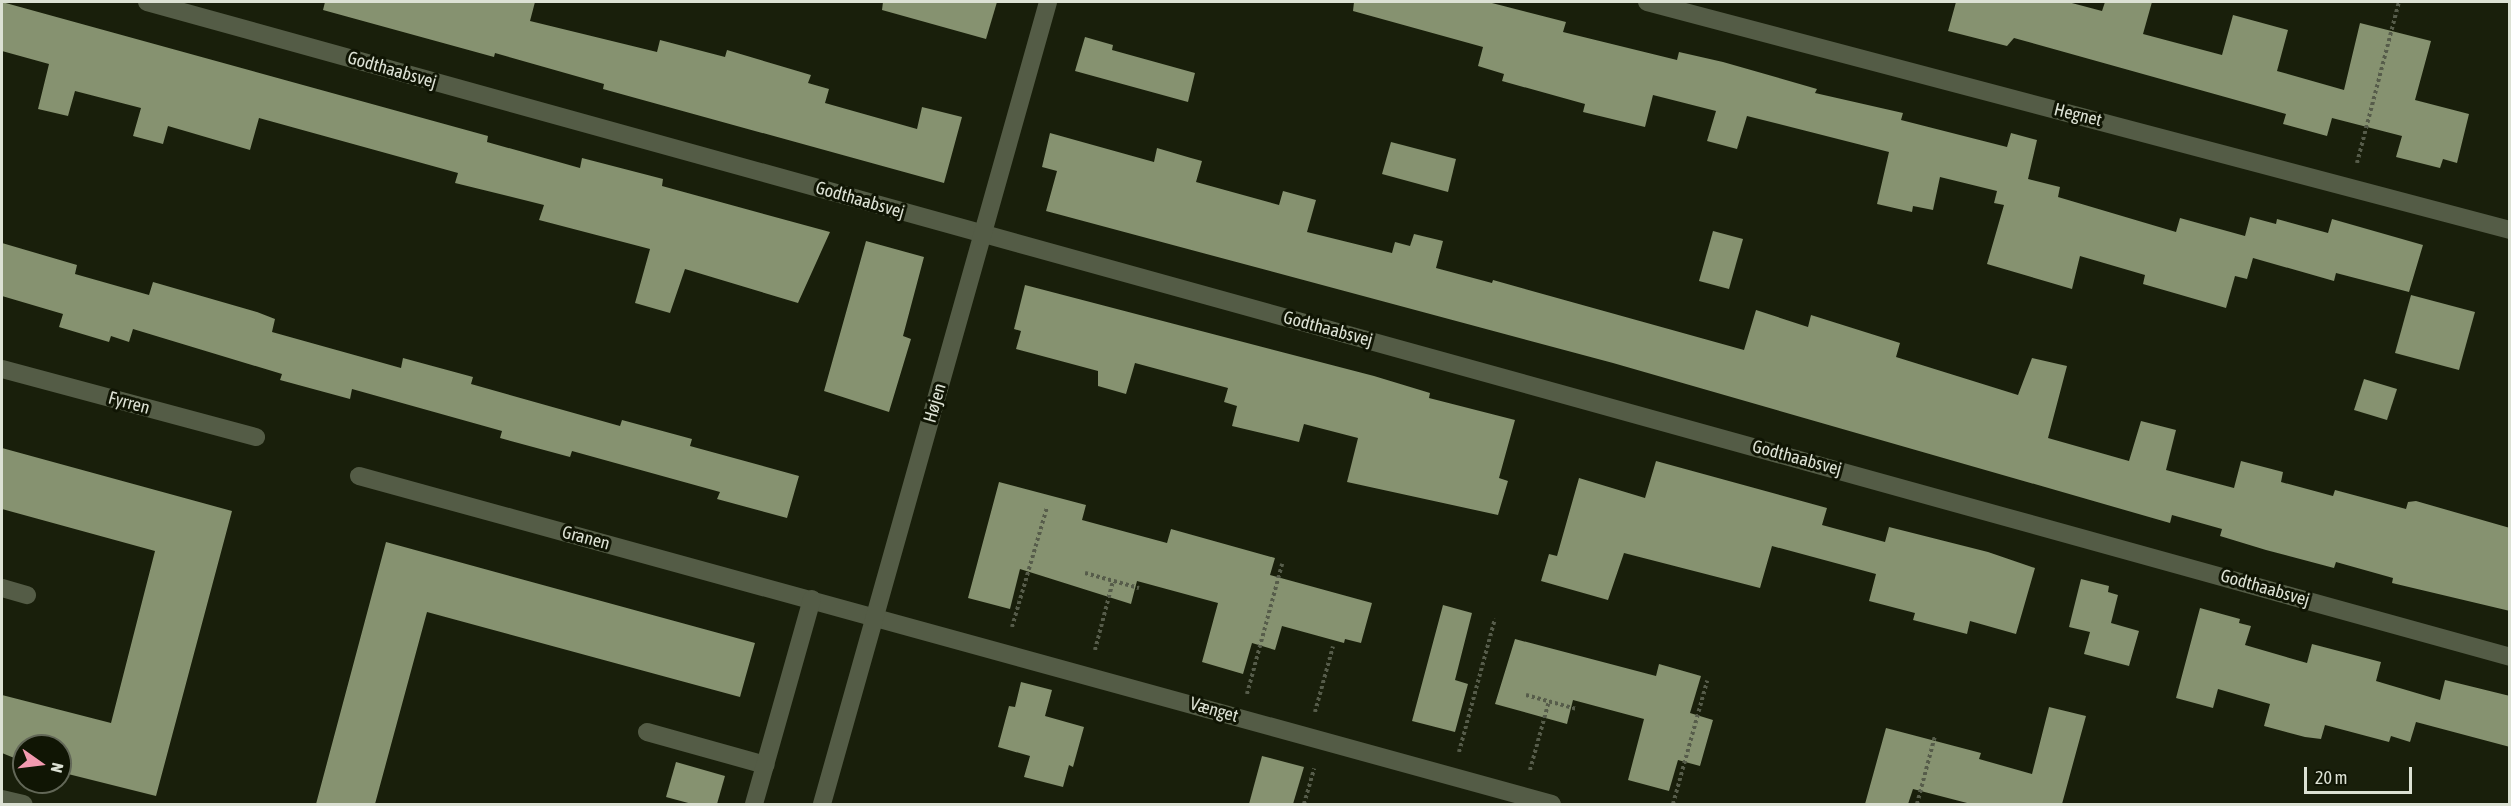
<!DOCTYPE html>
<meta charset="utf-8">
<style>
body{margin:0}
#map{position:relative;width:2511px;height:806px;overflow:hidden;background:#191f0b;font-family:"Asap Condensed",sans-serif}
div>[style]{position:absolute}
.building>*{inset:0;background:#869270}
.path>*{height:4px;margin-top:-2px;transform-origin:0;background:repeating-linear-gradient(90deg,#565c4a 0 3px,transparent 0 6px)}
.minor>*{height:18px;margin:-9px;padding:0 9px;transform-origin:9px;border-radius:9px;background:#545c46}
span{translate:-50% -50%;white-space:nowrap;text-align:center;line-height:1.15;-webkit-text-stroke:6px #101504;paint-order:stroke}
.street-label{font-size:18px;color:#dce1d4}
.frame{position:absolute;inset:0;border:3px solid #dce1d4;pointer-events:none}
.north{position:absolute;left:12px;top:734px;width:60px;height:60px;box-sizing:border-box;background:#101504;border:2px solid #626757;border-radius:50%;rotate:104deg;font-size:16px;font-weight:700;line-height:24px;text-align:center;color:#dce1d4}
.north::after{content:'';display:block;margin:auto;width:21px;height:27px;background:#f29ab0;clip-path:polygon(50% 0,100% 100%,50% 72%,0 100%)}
.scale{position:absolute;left:2304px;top:767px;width:108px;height:27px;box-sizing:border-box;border:3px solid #dce1d4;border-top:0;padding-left:8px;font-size:18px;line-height:21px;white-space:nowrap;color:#dce1d4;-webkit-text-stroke:4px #101504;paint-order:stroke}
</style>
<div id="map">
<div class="building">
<div style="clip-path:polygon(2px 2px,488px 136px,487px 142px,580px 168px,582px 158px,663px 179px,662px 186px,830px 232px,798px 303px,685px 269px,670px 313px,635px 303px,650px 249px,539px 220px,544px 205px,455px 183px,458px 173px,259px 118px,250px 150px,168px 126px,163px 144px,133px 136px,141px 108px,75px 91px,68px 116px,38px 109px,49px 64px,2px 51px)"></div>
<div style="clip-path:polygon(325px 2px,535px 2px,530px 21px,657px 52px,660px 40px,725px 57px,727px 50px,811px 75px,808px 83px,829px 89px,825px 103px,917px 129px,922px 107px,962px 117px,944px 183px,603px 89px,604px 84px,495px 53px,494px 57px,323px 10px)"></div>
<div style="clip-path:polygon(883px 2px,997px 2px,986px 39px,882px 10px)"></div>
<div style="clip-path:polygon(1354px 2px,1488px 2px,1566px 22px,1563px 32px,1677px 60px,1679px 52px,1723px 62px,1817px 89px,1815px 93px,1903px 113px,1901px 120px,2007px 147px,2011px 133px,2037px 140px,2028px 179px,2060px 187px,2058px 197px,2176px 232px,2180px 218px,2245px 236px,2250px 217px,2276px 224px,2277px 219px,2328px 233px,2332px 219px,2423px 245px,2409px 292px,2336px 273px,2334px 281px,2253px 258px,2247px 279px,2235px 276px,2226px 308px,2143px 284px,2145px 275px,2080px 256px,2072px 289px,1987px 264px,2004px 205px,1994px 203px,1997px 191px,1940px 177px,1933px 210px,1913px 206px,1912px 212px,1877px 204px,1889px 152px,1747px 116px,1737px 149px,1707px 141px,1716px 111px,1653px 95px,1645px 127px,1583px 112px,1585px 104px,1502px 81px,1504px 74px,1478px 66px,1483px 47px,1353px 11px)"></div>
<div style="clip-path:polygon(1956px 2px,2068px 2px,2102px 11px,2105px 2px,2152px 2px,2143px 34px,2222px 55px,2233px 15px,2288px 30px,2277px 71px,2344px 90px,2360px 23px,2431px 41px,2415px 100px,2469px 114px,2457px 163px,2443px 159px,2440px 168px,2396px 157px,2402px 136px,2332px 118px,2327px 136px,2283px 124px,2286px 114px,2014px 38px,2007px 46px,1948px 31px)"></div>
<div style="clip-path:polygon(1085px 37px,1113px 45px,1112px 50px,1195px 73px,1188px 102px,1075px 71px)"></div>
<div style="clip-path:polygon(1050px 133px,1154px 162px,1157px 148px,1191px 158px,1202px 161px,1196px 182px,1279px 205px,1283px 191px,1316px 200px,1307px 232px,1392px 253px,1395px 242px,1410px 246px,1414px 234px,1443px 241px,1436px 268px,1492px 283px,1493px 280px,1744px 350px,1756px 310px,1808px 327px,1811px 315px,1900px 343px,1896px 357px,2018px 395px,2032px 358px,2067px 366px,2048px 438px,2129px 461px,2141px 421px,2176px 430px,2166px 470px,2234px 488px,2241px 461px,2283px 472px,2281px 482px,2333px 496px,2335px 490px,2406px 509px,2408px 502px,2416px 501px,2510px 528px,2510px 611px,2392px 583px,2393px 578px,2336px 562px,2334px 568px,2266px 550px,2220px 536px,2222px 529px,2172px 515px,2170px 523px,1613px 363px,1046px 211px,1057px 171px,1042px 167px)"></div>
<div style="clip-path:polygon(1391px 142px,1456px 159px,1448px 192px,1382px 174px)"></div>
<div style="clip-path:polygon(1713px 231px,1743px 239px,1729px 289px,1699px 281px)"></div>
<div style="clip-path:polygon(866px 241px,924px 257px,903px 336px,911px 339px,889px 412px,824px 391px)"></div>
<div style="clip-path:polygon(2px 243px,77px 265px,75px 274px,149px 295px,153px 282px,257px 312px,275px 319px,272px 332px,401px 368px,403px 358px,473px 377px,471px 384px,620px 426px,622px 420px,692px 439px,690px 446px,799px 476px,787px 518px,717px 499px,720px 492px,572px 451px,570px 457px,500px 438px,502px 431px,352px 389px,350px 399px,280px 380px,282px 374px,133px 329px,129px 342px,111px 336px,109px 342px,59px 327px,63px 314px,2px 296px)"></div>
<div style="clip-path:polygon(1025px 285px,1374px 376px,1430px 393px,1429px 398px,1515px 420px,1499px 478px,1508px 481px,1498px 515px,1347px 482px,1358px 438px,1304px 424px,1299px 442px,1232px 426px,1237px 406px,1224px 402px,1228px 388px,1135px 363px,1126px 394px,1098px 386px,1098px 371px,1016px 349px,1021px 331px,1014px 329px)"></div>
<div style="clip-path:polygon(2411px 295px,2475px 312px,2459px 370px,2395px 353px)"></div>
<div style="clip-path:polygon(2364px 379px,2397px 389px,2387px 420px,2354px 410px)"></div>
<div style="clip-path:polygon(2px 448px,232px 511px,156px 796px,60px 772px,60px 746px,24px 746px,24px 762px,2px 753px,2px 695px,111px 723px,155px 551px,2px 509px)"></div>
<div style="clip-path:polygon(1656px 461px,1827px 508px,1822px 525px,1885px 542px,1889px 527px,1988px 552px,2035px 568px,2016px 634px,1970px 621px,1967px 634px,1913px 620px,1915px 613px,1869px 601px,1876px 574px,1772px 546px,1760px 588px,1624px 553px,1608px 600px,1541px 581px,1549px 554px,1557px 556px,1579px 478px,1645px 498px)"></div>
<div style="clip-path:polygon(999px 482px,1086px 505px,1082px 520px,1167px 543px,1171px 529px,1275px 558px,1270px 575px,1372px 603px,1361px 643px,1345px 639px,1344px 643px,1282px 626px,1275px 650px,1252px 643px,1243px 674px,1202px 662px,1218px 603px,1137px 581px,1131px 604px,1020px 569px,1010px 609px,968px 598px)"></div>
<div style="clip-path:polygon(386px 542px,755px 643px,740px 697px,427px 612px,375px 804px,316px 804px)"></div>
<div style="clip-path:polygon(2081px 579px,2109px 586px,2108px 592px,2118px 595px,2111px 623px,2139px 631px,2129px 666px,2084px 654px,2090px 632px,2069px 627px)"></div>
<div style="clip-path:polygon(1443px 605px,1472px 613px,1455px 680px,1468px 684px,1455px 732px,1412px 721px)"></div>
<div style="clip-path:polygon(2200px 608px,2240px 619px,2239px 623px,2251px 626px,2245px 645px,2307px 663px,2312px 644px,2381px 662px,2376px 681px,2440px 700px,2445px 680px,2510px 696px,2510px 747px,2416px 722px,2410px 742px,2391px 736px,2389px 742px,2325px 725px,2321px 739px,2305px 737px,2264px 726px,2270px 704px,2218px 689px,2213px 708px,2176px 698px)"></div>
<div style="clip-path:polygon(1515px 639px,1656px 676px,1659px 664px,1701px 676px,1690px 713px,1713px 720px,1700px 766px,1678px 760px,1669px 791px,1628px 780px,1644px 719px,1573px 700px,1567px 724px,1495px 704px)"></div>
<div style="clip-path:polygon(1021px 682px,1052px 690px,1045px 716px,1084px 727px,1073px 767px,1069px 765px,1063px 787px,1024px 777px,1030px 756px,998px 747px,1009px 706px,1015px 707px)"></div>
<div style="clip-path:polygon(2049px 707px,2086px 716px,2062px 804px,1971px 804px,1913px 789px,1908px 804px,1865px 804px,1886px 728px,1981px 753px,1979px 759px,2032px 774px)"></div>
<div style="clip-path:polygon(1262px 756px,1304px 767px,1293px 804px,1249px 804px)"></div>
<div style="clip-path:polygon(676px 762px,725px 776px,717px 804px,692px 804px,666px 797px)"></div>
</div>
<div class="path">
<div style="left:2357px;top:163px;width:166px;rotate:-75.4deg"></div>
<div style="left:1085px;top:573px;width:56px;rotate:15.5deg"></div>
<div style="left:1012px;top:627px;width:125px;rotate:-73.7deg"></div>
<div style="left:1095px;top:650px;width:71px;rotate:-75.4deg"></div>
<div style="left:1247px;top:694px;width:135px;rotate:-74.9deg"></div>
<div style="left:1526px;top:695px;width:53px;rotate:15.4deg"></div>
<div style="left:1315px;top:712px;width:68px;rotate:-74.7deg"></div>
<div style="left:1459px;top:752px;width:138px;rotate:-74.9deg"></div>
<div style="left:1530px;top:770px;width:72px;rotate:-74.6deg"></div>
<div style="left:1304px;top:804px;width:37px;rotate:-74deg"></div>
<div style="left:1673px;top:804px;width:128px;rotate:-74.5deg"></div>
<div style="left:1917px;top:804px;width:70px;rotate:-75.2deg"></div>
</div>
<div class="minor">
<div style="left:147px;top:2px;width:2452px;rotate:15.49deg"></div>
<div style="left:1647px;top:2px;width:893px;rotate:14.8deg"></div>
<div style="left:2px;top:369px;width:263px;rotate:15deg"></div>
<div style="left:359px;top:476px;width:1237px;rotate:15.37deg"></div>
<div style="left:2px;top:588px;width:26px;rotate:16deg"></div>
<div style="left:647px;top:732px;width:123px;rotate:15.6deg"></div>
<div style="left:2px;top:799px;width:22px;rotate:13deg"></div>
<div style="left:754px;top:804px;width:213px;rotate:-74.2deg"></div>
<div style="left:822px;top:804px;width:833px;rotate:-74.26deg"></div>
</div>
<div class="street-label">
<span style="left:392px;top:70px;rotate:16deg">Godthaabsvej</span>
<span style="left:2078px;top:115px;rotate:14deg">Hegnet</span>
<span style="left:860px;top:200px;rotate:16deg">Godthaabsvej</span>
<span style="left:1328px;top:329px;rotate:15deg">Godthaabsvej</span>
<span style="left:129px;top:403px;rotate:15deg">Fyrren</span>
<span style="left:935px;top:403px;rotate:-74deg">Højen</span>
<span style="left:1797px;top:458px;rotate:15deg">Godthaabsvej</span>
<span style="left:586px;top:538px;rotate:15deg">Granen</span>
<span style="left:2265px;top:588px;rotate:16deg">Godthaabsvej</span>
<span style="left:1214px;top:710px;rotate:16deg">Vænget</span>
</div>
<div class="frame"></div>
<div class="north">N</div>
<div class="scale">20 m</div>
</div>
